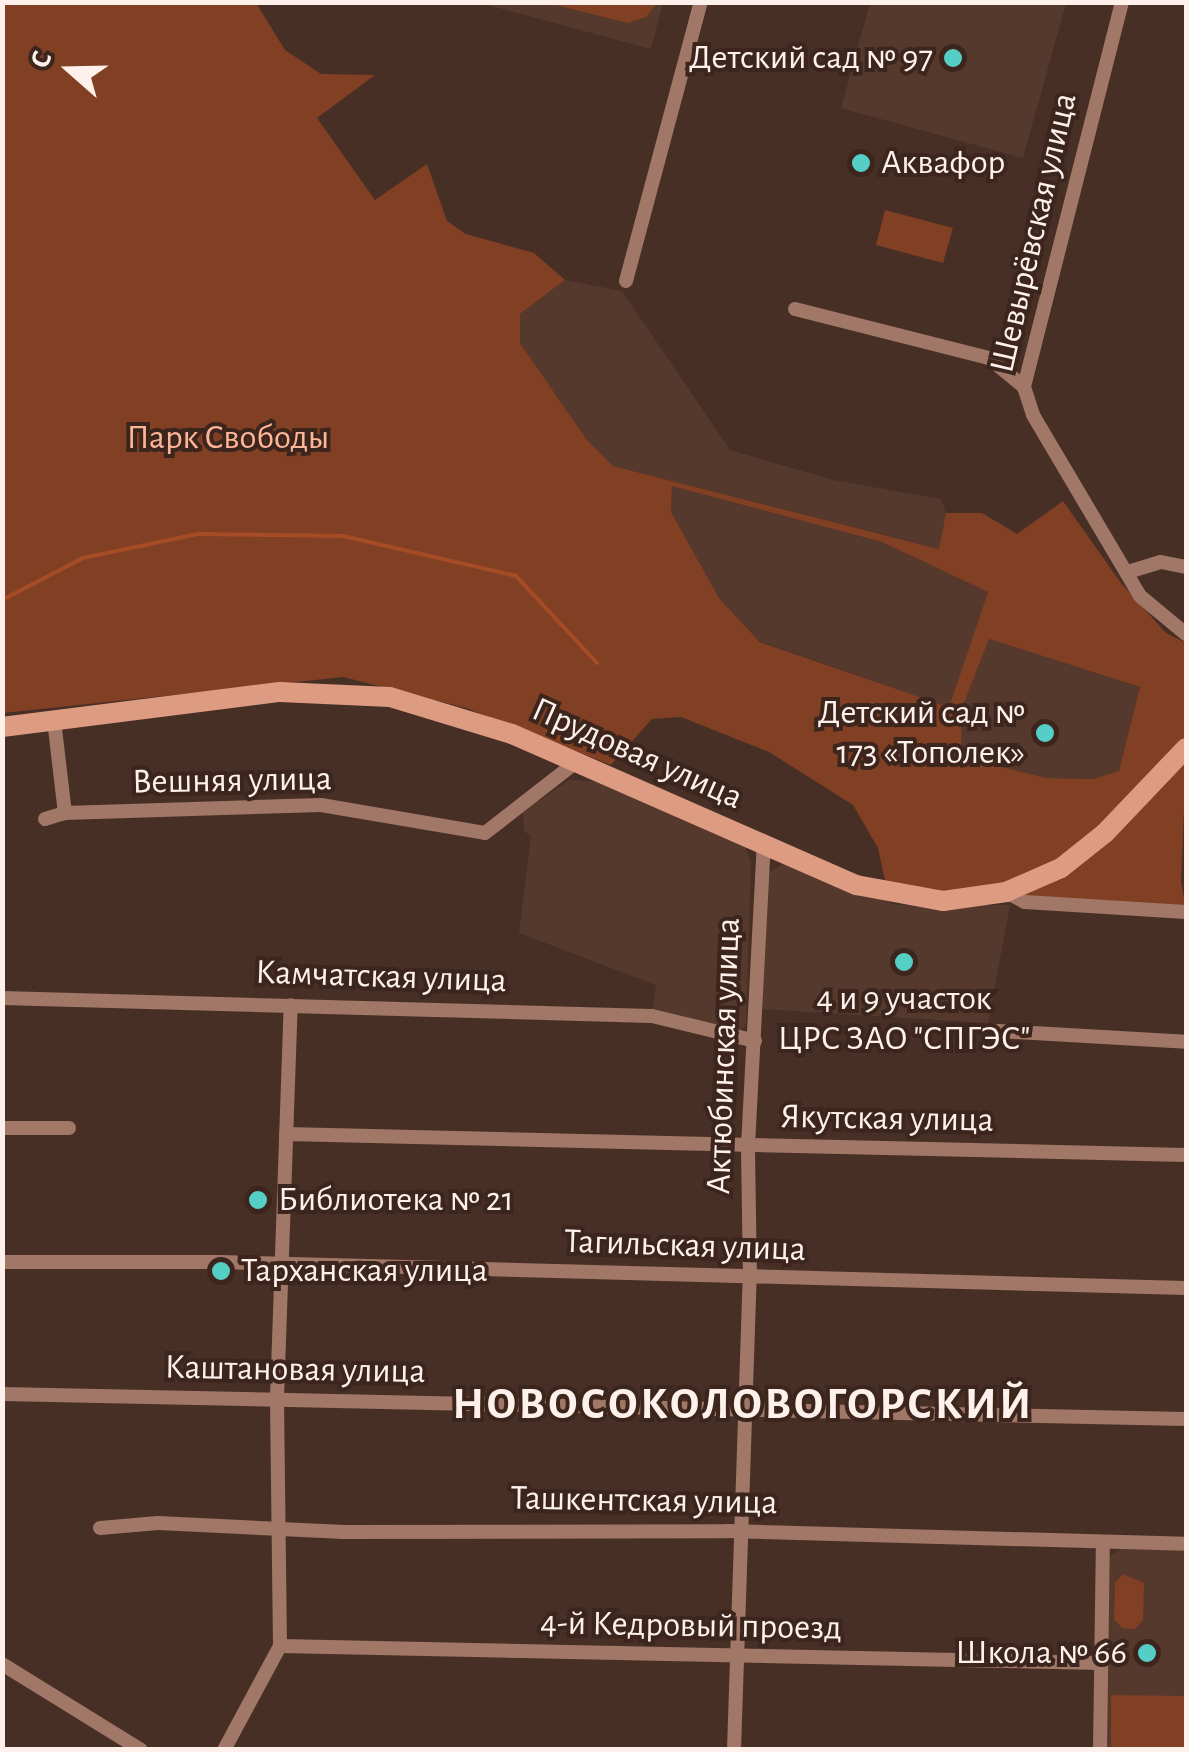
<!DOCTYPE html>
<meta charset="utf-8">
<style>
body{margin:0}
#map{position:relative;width:1189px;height:1752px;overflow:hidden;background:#472f26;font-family:"Alegreya Sans",sans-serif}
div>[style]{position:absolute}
.built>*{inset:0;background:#56392d}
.green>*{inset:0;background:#813f23}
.stream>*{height:4px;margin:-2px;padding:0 2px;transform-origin:2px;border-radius:2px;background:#a54c26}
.minor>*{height:14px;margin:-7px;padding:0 7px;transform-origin:7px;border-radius:7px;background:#a17767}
.secondary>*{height:20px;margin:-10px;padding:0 10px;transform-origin:10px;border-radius:10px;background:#dd9b82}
.dots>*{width:28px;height:28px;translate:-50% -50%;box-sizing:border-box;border:5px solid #3c251c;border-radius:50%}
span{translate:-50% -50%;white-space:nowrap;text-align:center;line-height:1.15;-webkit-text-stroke:8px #3c251c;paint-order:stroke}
.poi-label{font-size:35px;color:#fef1ec}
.right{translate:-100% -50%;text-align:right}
.left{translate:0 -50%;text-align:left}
.street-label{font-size:35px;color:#fef1ec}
.park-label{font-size:35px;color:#feb598}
.district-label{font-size:45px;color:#fef1ec;font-weight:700;letter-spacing:2.5px}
.frame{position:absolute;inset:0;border:5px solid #fef1ec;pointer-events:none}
.north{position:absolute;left:20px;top:20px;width:100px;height:100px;-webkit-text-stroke:8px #3c251c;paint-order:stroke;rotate:290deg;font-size:28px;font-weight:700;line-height:40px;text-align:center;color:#fef1ec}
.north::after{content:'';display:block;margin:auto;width:35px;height:45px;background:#fef1ec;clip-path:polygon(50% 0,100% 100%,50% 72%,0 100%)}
</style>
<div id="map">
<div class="built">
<div style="clip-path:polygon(480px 3px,663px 3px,651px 49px)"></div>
<div style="clip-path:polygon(870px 3px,1066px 3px,1023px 158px,841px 108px)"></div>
<div style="clip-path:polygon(565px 280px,622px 291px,730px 450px,833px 480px,941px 499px,946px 513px,940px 549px,613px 466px,587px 440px,520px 343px,520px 314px)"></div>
<div style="clip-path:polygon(672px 486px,882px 542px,988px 592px,949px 707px,760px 641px,719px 598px,671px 512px)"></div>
<div style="clip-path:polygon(989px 639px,1140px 687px,1120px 771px,1093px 779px,1046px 778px,961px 757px,962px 708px)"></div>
<div style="clip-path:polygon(570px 780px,599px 782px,745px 847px,751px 863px,746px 1024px,740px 1033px,652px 1012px,656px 985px,519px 933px,531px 836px,524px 831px,523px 811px)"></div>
<div style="clip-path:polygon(783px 864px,896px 905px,1010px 905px,988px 1023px,762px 1009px,766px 874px)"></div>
<div style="clip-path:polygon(1120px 1549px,1186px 1550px,1186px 1749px,1105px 1750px,1110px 1556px)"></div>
</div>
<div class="green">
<div style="clip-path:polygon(evenodd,2px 3px,256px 3px,285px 50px,321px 74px,375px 75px,317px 118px,375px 200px,427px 164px,447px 221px,466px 234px,534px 253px,565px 280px,520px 314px,520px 343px,587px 440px,613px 466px,939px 549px,946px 513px,982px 513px,1017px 534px,1063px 501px,1121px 583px,1166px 633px,1186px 643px,1186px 740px,1100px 830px,1027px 879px,964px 895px,887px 889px,878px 848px,853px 805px,769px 752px,681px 717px,652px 719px,611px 765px,466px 708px,343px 677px,3px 713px,2px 3px,672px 486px,882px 542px,988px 592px,949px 707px,760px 642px,719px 598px,671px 512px,672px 486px,2px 3px,989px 639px,1140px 687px,1119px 771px,1093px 779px,1046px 778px,961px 757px,962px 708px,989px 639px)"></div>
<div style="clip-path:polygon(548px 3px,657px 2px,657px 3px,646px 17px,628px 23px)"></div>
<div style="clip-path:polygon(885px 210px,953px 228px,943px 263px,876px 245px)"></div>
<div style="clip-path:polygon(1186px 763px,1181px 882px,1186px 908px,1020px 896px)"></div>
<div style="clip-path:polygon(1123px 1574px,1144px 1583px,1143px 1620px,1135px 1629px,1122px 1628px,1114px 1619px,1115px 1583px)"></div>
<div style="clip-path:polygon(1111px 1695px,1186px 1696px,1186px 1749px,1111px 1749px)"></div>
</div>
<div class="stream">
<div style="left:2px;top:600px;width:91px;rotate:-27.4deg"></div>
<div style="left:83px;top:558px;width:117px;rotate:-11.8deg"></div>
<div style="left:198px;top:534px;width:145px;rotate:0.8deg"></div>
<div style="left:343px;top:536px;width:178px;rotate:13deg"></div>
<div style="left:516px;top:576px;width:119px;rotate:47deg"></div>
</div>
<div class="minor">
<div style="left:1122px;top:2px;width:397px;rotate:104.3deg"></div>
<div style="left:1024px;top:387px;width:29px;rotate:72deg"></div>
<div style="left:1033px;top:415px;width:210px;rotate:59.4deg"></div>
<div style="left:1140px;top:596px;width:60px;rotate:39.6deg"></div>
<div style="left:626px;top:281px;width:289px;rotate:-75deg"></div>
<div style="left:795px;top:309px;width:200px;rotate:14.2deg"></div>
<div style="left:989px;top:358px;width:45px;rotate:39.6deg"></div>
<div style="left:1128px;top:572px;width:34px;rotate:-17deg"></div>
<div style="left:1161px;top:562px;width:25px;rotate:11deg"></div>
<div style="left:54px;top:720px;width:94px;rotate:83.3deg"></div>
<div style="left:45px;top:819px;width:21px;rotate:-17deg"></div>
<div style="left:65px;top:813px;width:256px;rotate:-1.8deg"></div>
<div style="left:321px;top:805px;width:166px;rotate:9.7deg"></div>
<div style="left:485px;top:833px;width:114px;rotate:-37.9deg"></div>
<div style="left:1006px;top:892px;width:21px;rotate:28deg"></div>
<div style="left:1025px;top:902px;width:161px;rotate:3.6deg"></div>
<div style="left:2px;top:998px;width:650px;rotate:1.59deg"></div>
<div style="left:652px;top:1016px;width:106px;rotate:13.6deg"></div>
<div style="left:998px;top:1031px;width:188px;rotate:3.3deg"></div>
<div style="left:2px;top:1128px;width:67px"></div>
<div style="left:286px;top:1134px;width:900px;rotate:1.34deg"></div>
<div style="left:2px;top:1262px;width:218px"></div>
<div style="left:220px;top:1262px;width:966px;rotate:1.54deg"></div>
<div style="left:2px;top:1394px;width:1184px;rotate:1.21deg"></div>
<div style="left:100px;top:1528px;width:58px;rotate:-4.9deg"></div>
<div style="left:158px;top:1523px;width:186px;rotate:2.8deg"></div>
<div style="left:344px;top:1532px;width:383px;rotate:-0.1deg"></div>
<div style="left:727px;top:1531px;width:459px;rotate:1.6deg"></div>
<div style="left:280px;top:1646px;width:821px;rotate:1.19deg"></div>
<div style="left:2px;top:1664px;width:163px;rotate:31.7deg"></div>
<div style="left:224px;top:1750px;width:118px;rotate:-61.7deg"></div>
<div style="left:280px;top:1646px;width:248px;rotate:-90.7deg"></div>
<div style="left:277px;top:1398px;width:393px;rotate:-88deg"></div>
<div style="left:734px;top:1750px;width:472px;rotate:-88.1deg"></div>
<div style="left:750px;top:1278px;width:132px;rotate:-90.9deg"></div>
<div style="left:748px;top:1146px;width:301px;rotate:-87deg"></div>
<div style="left:1100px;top:1750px;width:208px;rotate:-89.2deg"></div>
</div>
<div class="secondary">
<div style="left:2px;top:727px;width:280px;rotate:-7.2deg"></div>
<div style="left:280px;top:692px;width:110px;rotate:2.6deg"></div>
<div style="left:390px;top:697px;width:127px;rotate:16.9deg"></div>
<div style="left:512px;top:734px;width:376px;rotate:23.7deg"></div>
<div style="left:856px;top:885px;width:88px;rotate:10.4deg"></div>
<div style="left:943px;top:901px;width:64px;rotate:-8.1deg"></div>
<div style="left:1006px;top:892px;width:60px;rotate:-23.6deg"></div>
<div style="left:1061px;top:868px;width:56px;rotate:-38.5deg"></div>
<div style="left:1105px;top:833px;width:117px;rotate:-46.4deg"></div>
</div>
<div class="dots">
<div style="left:953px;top:58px;background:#55cec5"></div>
<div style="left:861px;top:163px;background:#55cec5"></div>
<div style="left:1045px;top:733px;background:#55cec5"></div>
<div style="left:904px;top:962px;background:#55cec5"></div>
<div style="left:258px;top:1200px;background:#55cec5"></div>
<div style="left:221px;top:1271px;background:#55cec5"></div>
<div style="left:1147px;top:1653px;background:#55cec5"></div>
</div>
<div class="poi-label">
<span class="right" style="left:933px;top:58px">Детский сад № 97</span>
<span class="left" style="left:881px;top:163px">Аквафор</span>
<span class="right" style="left:1025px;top:733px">Детский сад №<br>173 «Тополек»</span>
<span style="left:904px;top:1019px">4 и 9 участок<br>ЦРС ЗАО "СПГЭС"</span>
<span class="left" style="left:278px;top:1200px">Библиотека № 21</span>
<span class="left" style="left:241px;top:1271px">Тарханская улица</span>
<span class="right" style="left:1127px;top:1653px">Школа № 66</span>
</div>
<div class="street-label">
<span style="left:1034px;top:233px;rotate:-77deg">Шевырёвская улица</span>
<span style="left:637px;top:754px;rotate:24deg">Прудовая улица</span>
<span style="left:232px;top:781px;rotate:-1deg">Вешняя улица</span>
<span style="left:381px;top:977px;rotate:2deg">Камчатская улица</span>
<span style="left:724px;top:1056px;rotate:-88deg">Актюбинская улица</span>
<span style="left:887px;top:1119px;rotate:1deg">Якутская улица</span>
<span style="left:685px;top:1246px;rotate:2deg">Тагильская улица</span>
<span style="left:295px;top:1370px;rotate:1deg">Каштановая улица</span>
<span style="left:644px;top:1501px;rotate:1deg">Ташкентская улица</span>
<span style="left:691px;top:1626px;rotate:1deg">4-й Кедровый проезд</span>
</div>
<div class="park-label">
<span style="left:228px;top:438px">Парк Свободы</span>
</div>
<div class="district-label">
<span style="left:743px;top:1405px">НОВОСОКОЛОВОГОРСКИЙ</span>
</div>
<div class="frame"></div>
<div class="north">С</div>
</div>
